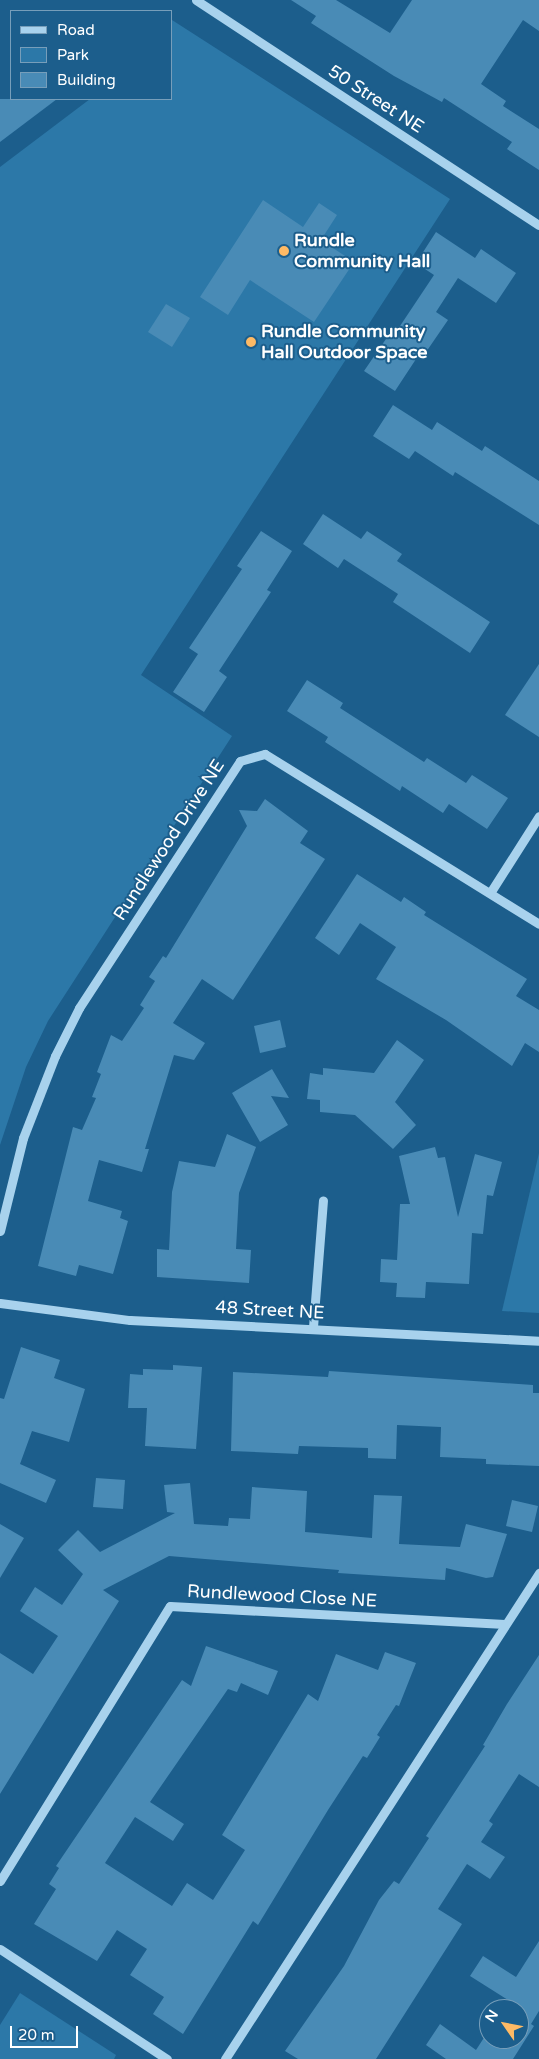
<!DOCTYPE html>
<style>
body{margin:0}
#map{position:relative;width:539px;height:2059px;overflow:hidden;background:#1c5e8c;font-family:"Varela Round",sans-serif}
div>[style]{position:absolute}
.green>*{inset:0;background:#2c78a8}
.building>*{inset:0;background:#498bb6}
.minor>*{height:9px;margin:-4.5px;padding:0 4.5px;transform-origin:4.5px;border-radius:4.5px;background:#a8d2ed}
.dots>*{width:14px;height:14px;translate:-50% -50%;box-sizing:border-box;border:2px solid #1c5e8c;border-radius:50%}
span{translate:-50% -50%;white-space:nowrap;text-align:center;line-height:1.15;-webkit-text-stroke:4px #1c5e8c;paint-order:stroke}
.street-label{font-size:18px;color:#fff}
.poi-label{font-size:18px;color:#fff;font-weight:700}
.left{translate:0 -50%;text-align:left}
.legend{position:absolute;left:10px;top:10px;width:162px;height:90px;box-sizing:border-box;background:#1c5e8c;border:1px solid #779eba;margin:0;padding:6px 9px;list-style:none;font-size:15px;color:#fff}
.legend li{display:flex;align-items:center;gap:10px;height:25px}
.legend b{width:25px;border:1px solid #779eba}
.north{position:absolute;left:479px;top:1999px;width:50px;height:50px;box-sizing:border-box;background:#1c5e8c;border:1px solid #779eba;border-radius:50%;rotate:303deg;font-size:14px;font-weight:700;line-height:20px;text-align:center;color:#fff}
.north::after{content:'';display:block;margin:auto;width:18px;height:22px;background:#feba65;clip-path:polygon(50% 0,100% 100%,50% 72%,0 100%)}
.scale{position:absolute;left:10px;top:2026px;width:68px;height:22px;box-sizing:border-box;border:2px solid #fff;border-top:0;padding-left:6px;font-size:15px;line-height:18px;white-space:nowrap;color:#fff;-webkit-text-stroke:4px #1c5e8c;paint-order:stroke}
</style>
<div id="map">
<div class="green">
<div style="clip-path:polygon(172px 20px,450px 199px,141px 675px,232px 736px,48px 1021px,26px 1067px,0 1145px,0 167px,90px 99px,171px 99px)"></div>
<div style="clip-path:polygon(539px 1153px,539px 1313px,502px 1311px)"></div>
<div style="clip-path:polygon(20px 1993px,116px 2055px,114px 2059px,0 2059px,0 2025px)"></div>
</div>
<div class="building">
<div style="clip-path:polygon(291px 0,336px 0,390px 33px,412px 0,539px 0,539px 31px,523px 20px,481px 84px,506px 101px,503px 106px,539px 129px,539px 170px,507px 149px,512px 142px,444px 98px,442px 102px,394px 76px,311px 23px,316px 16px)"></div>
<div style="clip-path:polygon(0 99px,57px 99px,0 142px)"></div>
<div style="clip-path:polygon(263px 200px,303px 227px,319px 203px,337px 215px,321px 240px,354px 262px,314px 322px,250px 280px,228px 315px,200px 297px)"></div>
<div style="clip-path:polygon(436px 232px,475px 258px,481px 249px,516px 273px,496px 303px,458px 278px,436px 312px,448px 320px,424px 355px,420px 353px,395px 391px,364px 371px,388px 336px,392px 338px,434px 275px,416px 263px)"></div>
<div style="clip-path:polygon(166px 304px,190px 318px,172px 347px,148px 332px)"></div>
<div style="clip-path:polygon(393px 405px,432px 430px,437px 422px,482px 451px,485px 446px,539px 481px,539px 525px,455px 472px,453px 476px,415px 451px,409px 459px,373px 436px)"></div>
<div style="clip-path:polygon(323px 514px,361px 539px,367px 531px,402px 554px,397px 561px,490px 622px,470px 653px,393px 602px,398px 594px,344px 559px,338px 568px,303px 544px)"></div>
<div style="clip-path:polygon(261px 531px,292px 551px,267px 590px,271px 592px,219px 671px,227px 677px,204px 712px,173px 692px,198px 654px,189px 648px,242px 569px,237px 566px)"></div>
<div style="clip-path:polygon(539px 664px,539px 737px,505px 715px)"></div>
<div style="clip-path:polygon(307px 680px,343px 703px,340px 708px,424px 762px,427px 758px,466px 783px,472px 775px,508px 798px,487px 829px,449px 804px,443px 813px,402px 786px,400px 791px,325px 742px,328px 737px,287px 711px)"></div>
<div style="clip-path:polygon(265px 799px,308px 831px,300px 843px,325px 859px,233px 1000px,202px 979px,173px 1023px,205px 1043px,194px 1060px,174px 1055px,145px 1149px,149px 1149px,142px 1172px,99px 1160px,88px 1201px,122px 1211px,120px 1218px,128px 1221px,113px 1274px,79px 1265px,76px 1276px,38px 1266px,73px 1127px,82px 1130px,96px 1098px,92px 1097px,101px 1074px,97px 1072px,111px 1035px,122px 1041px,144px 1008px,140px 1005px,155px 981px,149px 977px,163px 956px,166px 958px,247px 826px,239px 810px,257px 811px)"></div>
<div style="clip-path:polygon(357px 874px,401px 902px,404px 897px,426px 912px,424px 915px,527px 979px,516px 996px,539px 1010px,539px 1052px,525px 1043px,512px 1066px,446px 1020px,376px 979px,396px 947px,360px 923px,339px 955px,315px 938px)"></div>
<div style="clip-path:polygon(280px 1020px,286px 1047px,260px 1053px,254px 1026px)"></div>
<div style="clip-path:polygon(397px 1040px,424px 1060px,395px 1102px,416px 1125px,393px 1149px,355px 1115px,320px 1112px,320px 1100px,307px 1099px,310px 1073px,323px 1075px,323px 1068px,374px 1073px)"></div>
<div style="clip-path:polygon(272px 1069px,289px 1098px,271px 1096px,288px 1125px,260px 1142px,232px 1093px)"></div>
<div style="clip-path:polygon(227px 1134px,256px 1147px,239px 1193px,236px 1249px,251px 1250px,249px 1283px,157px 1277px,157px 1249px,169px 1250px,172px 1192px,179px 1161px,215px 1167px)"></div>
<div style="clip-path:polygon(435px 1147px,438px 1158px,445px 1157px,458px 1217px,475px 1154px,502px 1162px,493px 1196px,487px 1195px,483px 1234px,472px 1233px,469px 1284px,426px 1282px,425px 1298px,396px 1297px,397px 1283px,380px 1282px,381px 1259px,397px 1260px,400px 1204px,410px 1204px,399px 1156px)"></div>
<div style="clip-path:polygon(21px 1347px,60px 1360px,54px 1378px,85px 1389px,69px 1442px,32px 1431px,20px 1464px,56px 1480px,46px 1503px,0 1483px,0 1398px,4px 1399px)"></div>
<div style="clip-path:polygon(173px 1365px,202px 1367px,196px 1449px,145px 1446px,147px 1408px,128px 1408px,130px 1374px,143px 1375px,143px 1369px,173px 1370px)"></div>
<div style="clip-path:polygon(329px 1371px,533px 1385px,533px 1393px,539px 1393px,539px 1466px,486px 1464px,486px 1459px,440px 1457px,441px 1427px,397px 1425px,396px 1459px,368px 1458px,368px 1448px,299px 1446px,298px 1454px,231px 1451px,233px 1372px,328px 1377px)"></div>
<div style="clip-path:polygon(96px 1478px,125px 1480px,123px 1509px,93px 1507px)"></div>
<div style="clip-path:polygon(190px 1483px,194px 1524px,228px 1526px,229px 1518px,250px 1519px,252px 1487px,307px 1491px,305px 1532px,372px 1538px,374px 1495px,402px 1496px,399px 1544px,460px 1547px,466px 1524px,507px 1534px,493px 1577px,486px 1578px,446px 1568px,445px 1580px,338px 1573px,339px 1570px,169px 1556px,103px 1590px,119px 1601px,0 1794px,0 1653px,33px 1674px,58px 1636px,20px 1611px,35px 1587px,62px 1605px,83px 1574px,58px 1550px,78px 1530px,100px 1552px,175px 1513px,167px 1512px,164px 1485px)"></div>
<div style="clip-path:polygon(512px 1500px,538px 1506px,532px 1532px,506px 1526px)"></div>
<div style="clip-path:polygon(0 1524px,24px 1538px,0 1578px)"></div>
<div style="clip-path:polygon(206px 1646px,278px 1671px,268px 1695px,241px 1683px,237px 1692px,228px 1689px,150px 1802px,184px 1824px,173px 1841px,135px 1817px,105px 1863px,172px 1906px,187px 1883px,213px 1900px,245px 1850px,222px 1835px,308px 1694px,318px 1701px,336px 1654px,378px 1670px,385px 1652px,416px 1663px,399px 1706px,396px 1705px,377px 1735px,380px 1737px,367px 1758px,363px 1756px,328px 1810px,258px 1925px,253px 1921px,183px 2034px,153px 2014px,164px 1997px,130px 1975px,147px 1949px,117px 1930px,97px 1961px,34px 1924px,56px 1889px,49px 1884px,59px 1868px,56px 1866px,182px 1680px,191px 1686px)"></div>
<div style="clip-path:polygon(539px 1655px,539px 1787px,519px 1774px,489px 1821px,493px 1824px,481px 1842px,505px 1857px,490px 1879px,467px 1864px,438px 1909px,462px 1924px,376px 2059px,298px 2059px,285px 2051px,344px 1966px,379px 1900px,394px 1881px,399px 1884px,429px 1838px,426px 1836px,485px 1746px,483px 1745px,507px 1704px)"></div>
<div style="clip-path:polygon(539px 1941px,539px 2011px,531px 2024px,534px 2026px,513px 2059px,446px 2059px,426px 2045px,440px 2024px,476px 2050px,489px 2030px,489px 2039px,519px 2039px,519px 2009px,502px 2009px,508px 2000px,470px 1976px,483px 1956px,516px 1977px)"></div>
</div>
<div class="minor">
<div style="left:196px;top:0;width:410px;rotate:33.3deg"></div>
<div style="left:490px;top:893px;width:91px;rotate:-57.5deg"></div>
<div style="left:0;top:1231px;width:96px;rotate:-76.1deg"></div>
<div style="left:23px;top:1138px;width:88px;rotate:-68.7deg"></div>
<div style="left:55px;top:1056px;width:54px;rotate:-63.4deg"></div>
<div style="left:79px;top:1008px;width:295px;rotate:-56.9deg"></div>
<div style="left:240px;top:761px;width:26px;rotate:-16deg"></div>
<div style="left:265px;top:754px;width:322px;rotate:31.8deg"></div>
<div style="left:0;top:1303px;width:131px;rotate:7.5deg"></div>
<div style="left:130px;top:1320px;width:410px;rotate:2.9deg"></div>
<div style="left:313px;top:1327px;width:127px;rotate:-85.5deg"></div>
<div style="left:0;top:1881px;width:323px;rotate:-58.3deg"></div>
<div style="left:170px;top:1606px;width:335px;rotate:3.1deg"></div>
<div style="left:0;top:1949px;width:200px;rotate:33.4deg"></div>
<div style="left:225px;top:2059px;width:579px;rotate:-57.13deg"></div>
</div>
<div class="dots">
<div style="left:284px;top:251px;background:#feba65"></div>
<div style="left:251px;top:342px;background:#feba65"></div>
</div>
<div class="street-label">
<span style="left:376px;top:99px;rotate:33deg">50 Street NE</span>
<span style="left:169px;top:840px;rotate:-57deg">Rundlewood Drive NE</span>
<span style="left:270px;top:1310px;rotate:3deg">48 Street NE</span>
<span style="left:282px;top:1596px;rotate:3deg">Rundlewood Close NE</span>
</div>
<div class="poi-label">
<span class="left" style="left:294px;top:251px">Rundle<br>Community Hall</span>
<span class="left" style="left:261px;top:342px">Rundle Community<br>Hall Outdoor Space</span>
</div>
<ul class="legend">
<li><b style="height:6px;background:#a8d2ed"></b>Road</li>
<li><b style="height:14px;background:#2c78a8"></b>Park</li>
<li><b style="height:14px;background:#498bb6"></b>Building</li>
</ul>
<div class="north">N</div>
<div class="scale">20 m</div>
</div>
